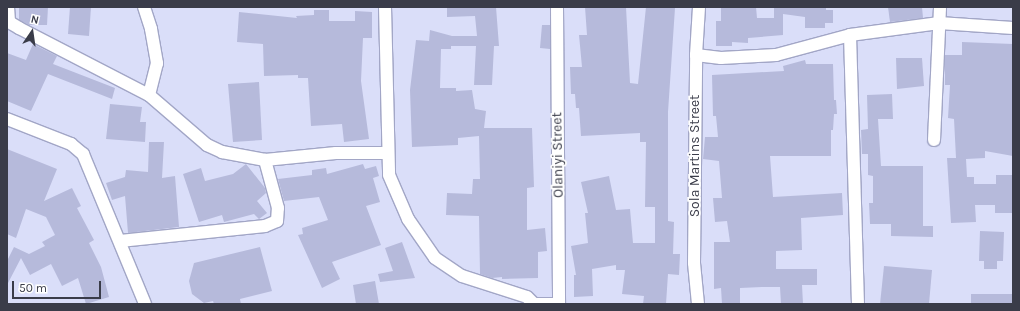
<!DOCTYPE html>
<style>
body{margin:0}
#map{position:relative;width:1020px;height:311px;overflow:hidden;background:#dadef9;font-family:Karla,sans-serif}
div>[style]{position:absolute}
.building>*{inset:0;background:#b6badb}
.roads{filter:drop-shadow(1px 0 #a2a6c6) drop-shadow(-1px 0 #a2a6c6) drop-shadow(0 1px #a2a6c6) drop-shadow(0 -1px #a2a6c6)}
.minor>*{height:12px;margin:-6px;padding:0 6px;transform-origin:6px;border-radius:6px;background:#fff}
span{translate:-50% -50%;white-space:nowrap;text-align:center;line-height:1.15;-webkit-text-stroke:3.5px #fff;paint-order:stroke}
.street-label{font-size:14px;color:#3a3c49}
.frame{position:absolute;inset:0;border:8px solid #3a3c49;pointer-events:none}
.north{position:absolute;left:12px;top:12px;width:40px;height:40px;-webkit-text-stroke:3px #fff;paint-order:stroke;rotate:13deg;font-size:11px;font-weight:700;line-height:16px;text-align:center;color:#3a3c49}
.north::after{content:'';display:block;margin:auto;width:14px;height:18px;background:#3a3c49;clip-path:polygon(50% 0,100% 100%,50% 72%,0 100%)}
.scale{position:absolute;left:12px;top:281px;width:89px;height:18px;box-sizing:border-box;border:2px solid #3a3c49;border-top:0;padding-left:5px;font-size:12px;line-height:14px;white-space:nowrap;color:#3a3c49;-webkit-text-stroke:3px #fff;paint-order:stroke}
</style>
<div id="map">
<div class="building">
<div style="clip-path:polygon(19px 7px,48px 7px,47px 25px,29px 25px,19px 20px)"></div>
<div style="clip-path:polygon(70px 7px,91px 7px,89px 36px,68px 34px)"></div>
<div style="clip-path:polygon(447px 7px,496px 7px,499px 46px,494px 46px,492px 85px,474px 85px,476px 46px,451px 46px,451px 49px,441px 49px,440px 88px,456px 88px,456px 91px,472px 90px,475px 109px,486px 111px,484px 128px,532px 128px,534px 187px,527px 188px,527px 230px,545px 228px,547px 251px,538px 252px,538px 278px,502px 279px,502px 277px,492px 278px,480px 274px,479px 216px,446px 215px,447px 193px,472px 194px,473px 179px,480px 179px,479px 136px,458px 138px,458px 145px,412px 147px,410px 90px,416px 40px,429px 41px,430px 30px,452px 36px,477px 36px,475px 16px,447px 17px)"></div>
<div style="clip-path:polygon(585px 7px,626px 7px,630px 83px,638px 84px,646px 7px,675px 8px,668px 112px,668px 221px,674px 222px,673px 254px,680px 254px,679px 275px,668px 274px,666px 304px,643px 304px,644px 296px,622px 294px,625px 270px,616px 270px,616px 265px,592px 269px,593px 296px,574px 297px,574px 275px,576px 275px,571px 246px,588px 243px,585px 213px,588px 213px,581px 182px,609px 176px,616px 210px,630px 209px,633px 243px,655px 243px,655px 207px,645px 207px,646px 142px,640px 142px,640px 133px,581px 136px,579px 108px,576px 108px,575px 94px,571px 94px,570px 67px,582px 67px,579px 35px,587px 35px)"></div>
<div style="clip-path:polygon(721px 7px,756px 7px,757px 18px,774px 18px,774px 7px,826px 7px,826px 10px,833px 10px,833px 23px,825px 23px,825px 28px,805px 28px,805px 17px,783px 14px,783px 35px,748px 38px,748px 43px,732px 42px,732px 46px,716px 46px,716px 21px,721px 21px)"></div>
<div style="clip-path:polygon(888px 7px,922px 7px,923px 18px,890px 22px)"></div>
<div style="clip-path:polygon(314px 10px,329px 10px,329px 21px,355px 21px,355px 11px,372px 12px,372px 38px,363px 38px,361px 81px,369px 139px,344px 142px,342px 124px,311px 126px,308px 78px,298px 78px,298px 75px,264px 76px,263px 44px,237px 42px,239px 12px,297px 18px,296px 16px,314px 15px)"></div>
<div style="clip-path:polygon(542px 25px,550px 25px,550px 49px,540px 48px)"></div>
<div style="clip-path:polygon(962px 42px,1013px 44px,1013px 156px,985px 151px,985px 158px,966px 159px,967px 177px,974px 177px,974px 184px,996px 184px,996px 175px,1013px 175px,1013px 213px,995px 213px,995px 205px,975px 205px,976px 222px,951px 223px,947px 158px,956px 158px,954px 119px,948px 118px,950px 85px,945px 85px,945px 55px,962px 55px)"></div>
<div style="clip-path:polygon(33px 44px,57px 56px,53px 64px,115px 88px,112px 99px,48px 74px,31px 111px,7px 101px,7px 53px,26px 60px)"></div>
<div style="clip-path:polygon(896px 58px,922px 58px,924px 86px,897px 89px)"></div>
<div style="clip-path:polygon(805px 60px,806px 64px,833px 64px,834px 100px,836px 100px,837px 114px,834px 114px,833px 130px,831px 130px,831px 156px,770px 156px,773px 197px,842px 193px,843px 215px,801px 218px,802px 250px,776px 251px,776px 269px,817px 269px,817px 285px,802px 285px,803px 304px,781px 304px,780px 287px,762px 287px,740px 288px,740px 303px,722px 304px,721px 288px,714px 289px,714px 242px,730px 242px,727px 221px,715px 222px,713px 198px,722px 198px,719px 161px,703px 159px,705px 137px,718px 137px,716px 116px,713px 116px,712px 75px,784px 71px,783px 66px)"></div>
<div style="clip-path:polygon(259px 82px,262px 140px,233px 142px,228px 84px)"></div>
<div style="clip-path:polygon(892px 94px,893px 119px,878px 119px,881px 166px,923px 166px,923px 226px,933px 226px,933px 237px,891px 236px,891px 224px,870px 224px,869px 203px,873px 203px,873px 176px,868px 175px,868px 154px,862px 154px,861px 130px,868px 129px,867px 95px)"></div>
<div style="clip-path:polygon(110px 104px,142px 107px,140px 122px,146px 122px,145px 142px,106px 139px)"></div>
<div style="clip-path:polygon(149px 142px,164px 142px,162px 178px,175px 176px,179px 227px,128px 233px,125px 196px,112px 200px,106px 183px,125px 177px,126px 170px,148px 172px)"></div>
<div style="clip-path:polygon(7px 149px,57px 169px,44px 201px,72px 188px,81px 206px,77px 208px,94px 240px,89px 243px,101px 267px,109px 297px,86px 304px,78px 278px,62px 286px,51px 264px,30px 275px,21px 258px,7px 285px,7px 261px,14px 247px,29px 254px,45px 246px,42px 242px,55px 235px,46px 217px,26px 209px,16px 238px,7px 234px)"></div>
<div style="clip-path:polygon(246px 164px,265px 188px,266px 193px,257px 201px,267px 213px,259px 219px,254px 214px,224px 222px,222px 215px,199px 222px,183px 174px,201px 168px,205px 181px,233px 174px)"></div>
<div style="clip-path:polygon(363px 164px,365px 169px,376px 166px,379px 176px,373px 178px,380px 202px,366px 206px,381px 245px,332px 262px,340px 279px,322px 288px,298px 235px,303px 234px,302px 228px,328px 220px,319px 197px,284px 201px,278px 179px,312px 175px,312px 170px,326px 168px,327px 174px)"></div>
<div style="clip-path:polygon(980px 231px,1004px 232px,1003px 261px,997px 261px,997px 269px,984px 269px,984px 261px,979px 261px)"></div>
<div style="clip-path:polygon(402px 242px,415px 278px,380px 282px,378px 274px,393px 271px,385px 248px)"></div>
<div style="clip-path:polygon(260px 247px,272px 291px,240px 299px,241px 304px,214px 304px,213px 301px,204px 303px,192px 294px,189px 281px,194px 263px)"></div>
<div style="clip-path:polygon(884px 266px,932px 270px,929px 304px,880px 304px)"></div>
<div style="clip-path:polygon(375px 281px,379px 304px,356px 304px,353px 285px)"></div>
<div style="clip-path:polygon(971px 294px,1013px 294px,1013px 304px,971px 304px)"></div>
</div>
<div class="roads">
<div class="minor">
<div style="left:8px;top:7px;width:15px;rotate:86deg"></div>
<div style="left:9px;top:22px;width:12px;rotate:31deg"></div>
<div style="left:19px;top:28px;width:146px;rotate:27.3deg"></div>
<div style="left:149px;top:95px;width:77px;rotate:40.8deg"></div>
<div style="left:207px;top:145px;width:17px;rotate:25deg"></div>
<div style="left:222px;top:152px;width:44px;rotate:10.5deg"></div>
<div style="left:265px;top:160px;width:71px;rotate:-5.6deg"></div>
<div style="left:336px;top:153px;width:51px"></div>
<div style="left:144px;top:7px;width:23px;rotate:72deg"></div>
<div style="left:151px;top:29px;width:35px;rotate:80deg"></div>
<div style="left:157px;top:63px;width:33px;rotate:104deg"></div>
<div style="left:385px;top:7px;width:168px;rotate:88.6deg"></div>
<div style="left:389px;top:175px;width:48px;rotate:66.6deg"></div>
<div style="left:408px;top:219px;width:47px;rotate:55.3deg"></div>
<div style="left:435px;top:258px;width:32px;rotate:34deg"></div>
<div style="left:462px;top:276px;width:68px;rotate:17.9deg"></div>
<div style="left:527px;top:297px;width:10px;rotate:45deg"></div>
<div style="left:557px;top:7px;width:297px;rotate:89.6deg"></div>
<div style="left:850px;top:35px;width:269px;rotate:88.3deg"></div>
<div style="left:696px;top:55px;width:25px;rotate:7deg"></div>
<div style="left:721px;top:58px;width:55px;rotate:-3.1deg"></div>
<div style="left:776px;top:55px;width:77px;rotate:-15.1deg"></div>
<div style="left:850px;top:35px;width:90px;rotate:-7.7deg"></div>
<div style="left:939px;top:23px;width:74px;rotate:3.9deg"></div>
<div style="left:7px;top:119px;width:69px;rotate:21.3deg"></div>
<div style="left:71px;top:144px;width:16px;rotate:40deg"></div>
<div style="left:83px;top:154px;width:162px;rotate:67.5deg"></div>
<div style="left:934px;top:140px;width:133px;rotate:-87.4deg"></div>
<div style="left:120px;top:241px;width:146px;rotate:-5.9deg"></div>
<div style="left:265px;top:226px;width:13px;rotate:-23deg"></div>
<div style="left:277px;top:221px;width:13px;rotate:-86deg"></div>
<div style="left:278px;top:208px;width:50px;rotate:-105.2deg"></div>
<div style="left:534px;top:304px;width:21px"></div>
<div style="left:698px;top:304px;width:41px;rotate:-95.6deg"></div>
<div style="left:694px;top:263px;width:208px;rotate:-89.4deg"></div>
<div style="left:696px;top:55px;width:48px;rotate:-86.4deg"></div>
</div>
</div>
<div class="street-label">
<span style="left:558px;top:155px;rotate:-91deg">Olaniyi Street</span>
<span style="left:695px;top:156px;rotate:-90deg">Sola Martins Street</span>
</div>
<div class="frame"></div>
<div class="north">N</div>
<div class="scale">50 m</div>
</div>
